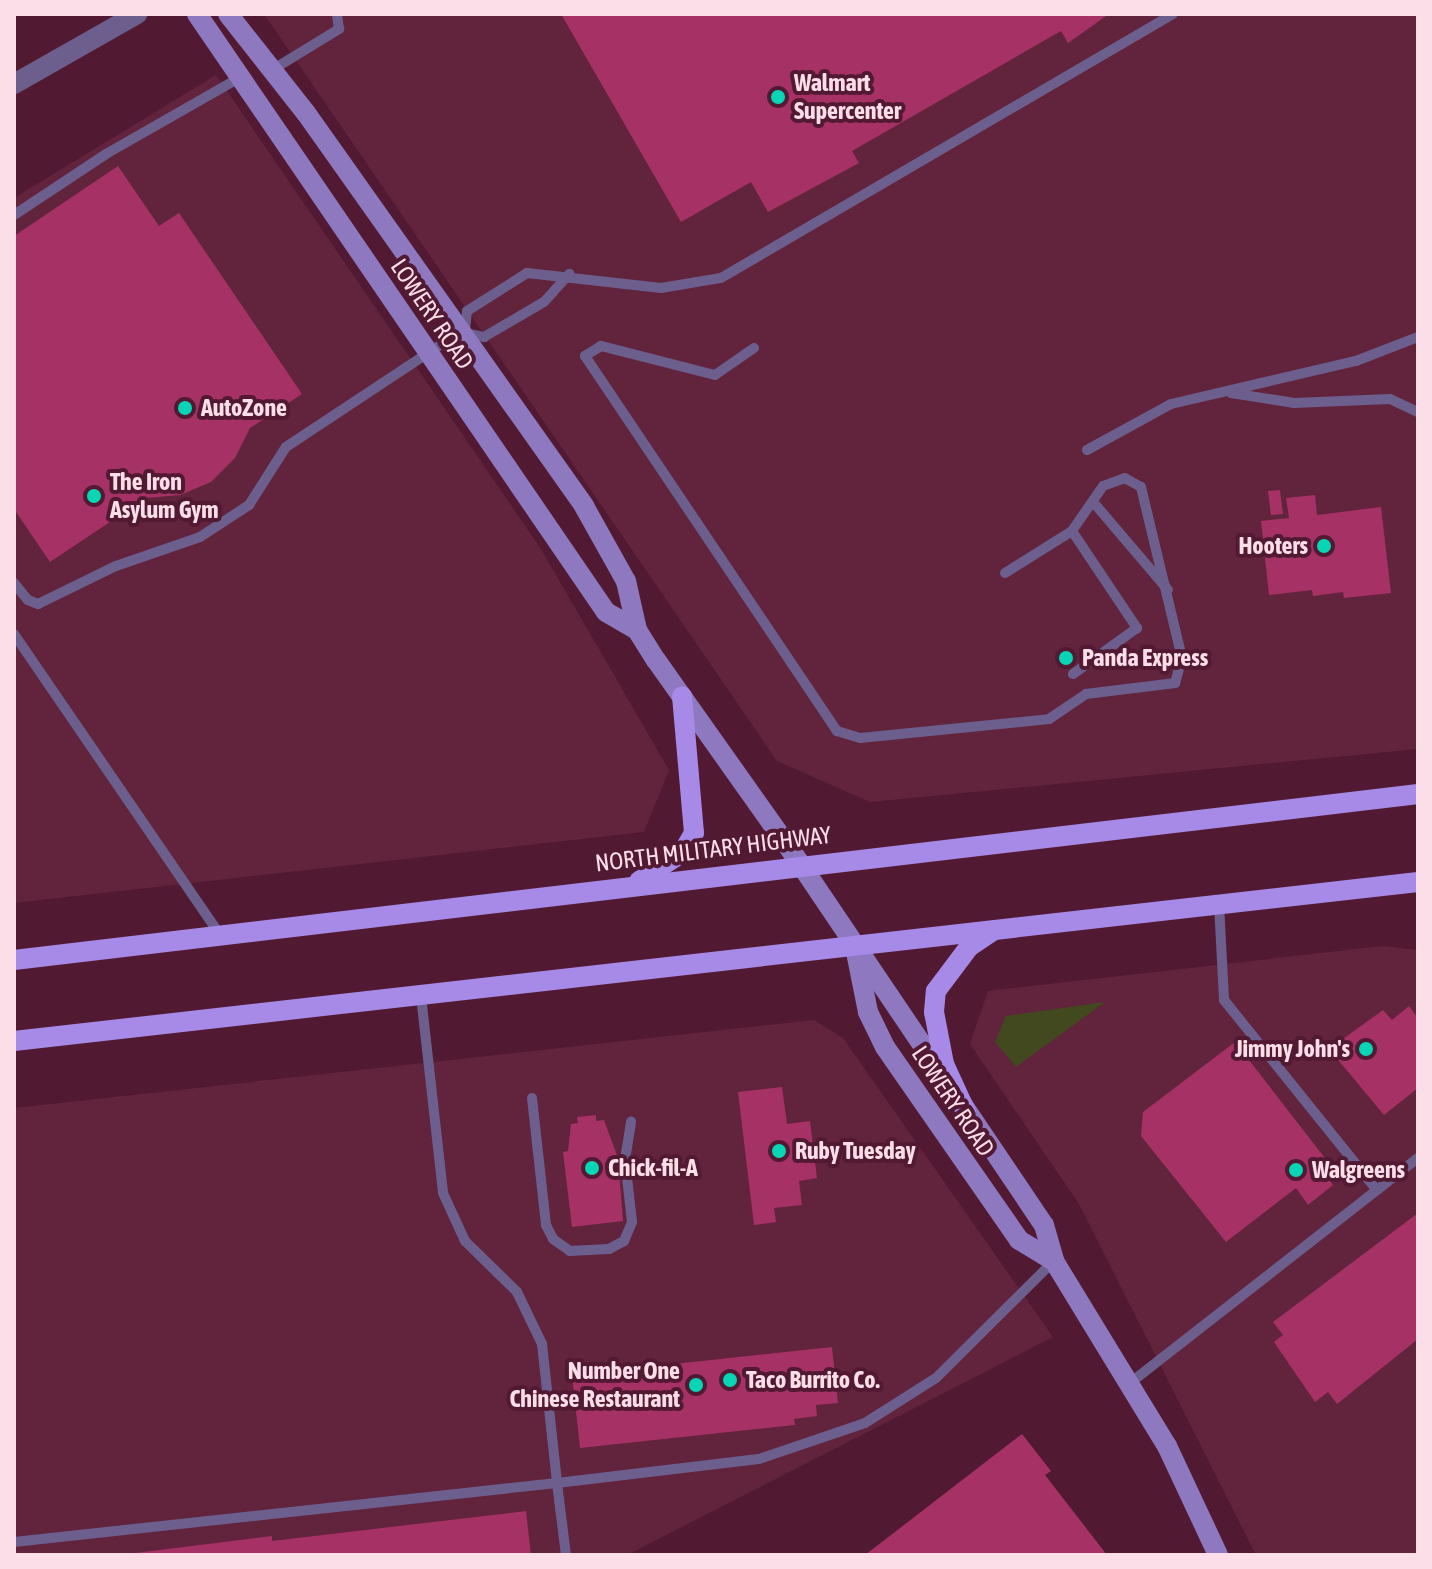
<!DOCTYPE html>
<style>
body{margin:0}
#map{position:relative;width:1432px;height:1569px;overflow:hidden;background:#521a32;font-family:"Asap Condensed",sans-serif}
div>[style]{position:absolute}
.built>*{inset:0;background:#62233d}
.water>*{inset:0;background:#42491e}
.building>*{inset:0;background:#a63165}
.lane>*{height:10px;margin:-5px;padding:0 5px;transform-origin:5px;border-radius:5px;background:#6c5f8d}
.street>*{height:20px;margin:-10px;padding:0 10px;transform-origin:10px;border-radius:10px;background:#6c5f8d}
.secondary>*{height:20px;margin:-10px;padding:0 10px;transform-origin:10px;border-radius:10px;background:#8e78c0}
.primary>*{height:20px;margin:-10px;padding:0 10px;transform-origin:10px;border-radius:10px;background:#a78ae8}
.dots>*{width:22px;height:22px;translate:-50% -50%;box-sizing:border-box;border:4px solid #521a32;border-radius:50%}
span{translate:-50% -50%;white-space:nowrap;text-align:center;line-height:1.15;-webkit-text-stroke:8px #521a32;paint-order:stroke}
.poi-label{font-size:24px;color:#fcdee8;font-weight:700}
.left{translate:0 -50%;text-align:left}
.right{translate:-100% -50%;text-align:right}
.street-label{font-size:24px;color:#fcdee8}
.frame{position:absolute;inset:0;border:16px solid #fcdee8;pointer-events:none}
</style>
<div id="map">
<div class="built">
<div style="clip-path:polygon(264px 14px,1418px 14px,1418px 749px,870px 802px,777px 761px)"></div>
<div style="clip-path:polygon(216px 75px,541px 549px,669px 770px,644px 832px,14px 903px,14px 198px)"></div>
<div style="clip-path:polygon(1383px 946px,1418px 950px,1418px 1555px,1256px 1555px,1079px 1204px,970px 1044px,988px 991px)"></div>
<div style="clip-path:polygon(814px 1020px,843px 1038px,1053px 1337px,627px 1555px,14px 1555px,14px 1108px)"></div>
</div>
<div class="water">
<div style="clip-path:polygon(1105px 1002px,1016px 1067px,995px 1042px,1006px 1016px)"></div>
</div>
<div class="building">
<div style="clip-path:polygon(561px 14px,1109px 14px,1068px 43px,1061px 31px,852px 151px,859px 163px,768px 212px,751px 182px,681px 222px)"></div>
<div style="clip-path:polygon(118px 166px,159px 226px,179px 213px,302px 394px,250px 428px,235px 458px,211px 482px,180px 495px,146px 498px,50px 562px,14px 509px,14px 236px)"></div>
<div style="clip-path:polygon(1280px 490px,1283px 514px,1271px 515px,1268px 491px)"></div>
<div style="clip-path:polygon(1315px 495px,1317px 515px,1381px 507px,1391px 593px,1344px 598px,1343px 592px,1313px 596px,1312px 590px,1269px 595px,1261px 521px,1289px 518px,1286px 498px)"></div>
<div style="clip-path:polygon(1409px 1006px,1418px 1018px,1418px 1088px,1384px 1115px,1329px 1049px,1383px 1010px,1392px 1020px)"></div>
<div style="clip-path:polygon(1235px 1042px,1328px 1162px,1322px 1169px,1333px 1185px,1308px 1205px,1296px 1188px,1226px 1242px,1141px 1136px,1143px 1112px)"></div>
<div style="clip-path:polygon(782px 1087px,787px 1124px,810px 1121px,817px 1178px,799px 1181px,802px 1205px,774px 1208px,776px 1222px,754px 1225px,738px 1092px)"></div>
<div style="clip-path:polygon(596px 1115px,596px 1121px,604px 1120px,618px 1158px,623px 1221px,572px 1227px,563px 1152px,568px 1151px,571px 1124px,578px 1123px,577px 1117px)"></div>
<div style="clip-path:polygon(1418px 1213px,1418px 1339px,1337px 1404px,1328px 1392px,1315px 1402px,1274px 1342px,1283px 1335px,1273px 1322px)"></div>
<div style="clip-path:polygon(832px 1347px,838px 1403px,816px 1405px,817px 1416px,794px 1419px,795px 1425px,580px 1448px,572px 1375px)"></div>
<div style="clip-path:polygon(1022px 1434px,1051px 1471px,1045px 1475px,1107px 1555px,865px 1555px)"></div>
<div style="clip-path:polygon(526px 1511px,531px 1555px,119px 1555px,272px 1536px,272px 1541px)"></div>
</div>
<div class="lane">
<div style="left:272px;top:70px;width:79px;rotate:-31.5deg"></div>
<div style="left:339px;top:29px;width:15px;rotate:-98deg"></div>
<div style="left:14px;top:215px;width:110px;rotate:-33.5deg"></div>
<div style="left:106px;top:154px;width:153px;rotate:-29.7deg"></div>
<div style="left:465px;top:330px;width:19px;rotate:-84deg"></div>
<div style="left:467px;top:311px;width:71px;rotate:-32.3deg"></div>
<div style="left:527px;top:273px;width:135px;rotate:6.4deg"></div>
<div style="left:661px;top:288px;width:61px;rotate:-9.5deg"></div>
<div style="left:721px;top:278px;width:523px;rotate:-30.29deg"></div>
<div style="left:754px;top:348px;width:47px;rotate:145.3deg"></div>
<div style="left:715px;top:375px;width:118px;rotate:-165.7deg"></div>
<div style="left:601px;top:346px;width:19px;rotate:148deg"></div>
<div style="left:585px;top:356px;width:452px;rotate:56.1deg"></div>
<div style="left:837px;top:731px;width:24px;rotate:17deg"></div>
<div style="left:860px;top:738px;width:190px;rotate:-5.7deg"></div>
<div style="left:1049px;top:719px;width:45px;rotate:-34deg"></div>
<div style="left:1086px;top:694px;width:90px;rotate:-7deg"></div>
<div style="left:1175px;top:683px;width:26px;rotate:-74deg"></div>
<div style="left:1182px;top:658px;width:176px;rotate:-103.5deg"></div>
<div style="left:1141px;top:487px;width:18px;rotate:-151deg"></div>
<div style="left:1125px;top:478px;width:23px;rotate:160deg"></div>
<div style="left:1103px;top:486px;width:55px;rotate:124.6deg"></div>
<div style="left:1072px;top:531px;width:79px;rotate:147.9deg"></div>
<div style="left:1231px;top:393px;width:64px;rotate:9deg"></div>
<div style="left:1294px;top:403px;width:96px;rotate:-2.4deg"></div>
<div style="left:1390px;top:399px;width:31px;rotate:25deg"></div>
<div style="left:1087px;top:450px;width:96px;rotate:-28.7deg"></div>
<div style="left:1171px;top:404px;width:190px;rotate:-13.1deg"></div>
<div style="left:1356px;top:361px;width:66px;rotate:-21.2deg"></div>
<div style="left:1094px;top:503px;width:114px;rotate:49.6deg"></div>
<div style="left:1072px;top:531px;width:117px;rotate:56.2deg"></div>
<div style="left:1137px;top:628px;width:79px;rotate:144.3deg"></div>
<div style="left:14px;top:583px;width:22px;rotate:51deg"></div>
<div style="left:28px;top:600px;width:11px;rotate:22deg"></div>
<div style="left:38px;top:604px;width:87px;rotate:-26deg"></div>
<div style="left:116px;top:566px;width:89px;rotate:-19deg"></div>
<div style="left:200px;top:537px;width:59px;rotate:-33.1deg"></div>
<div style="left:249px;top:505px;width:69px;rotate:-57.5deg"></div>
<div style="left:286px;top:447px;width:209px;rotate:-33.5deg"></div>
<div style="left:460px;top:332px;width:25px;rotate:12deg"></div>
<div style="left:484px;top:337px;width:69px;rotate:-30.3deg"></div>
<div style="left:544px;top:302px;width:38px;rotate:-48deg"></div>
<div style="left:14px;top:634px;width:361px;rotate:55.6deg"></div>
<div style="left:1219px;top:904px;width:96px;rotate:87deg"></div>
<div style="left:1224px;top:1000px;width:244px;rotate:51.2deg"></div>
<div style="left:421px;top:996px;width:198px;rotate:83.6deg"></div>
<div style="left:443px;top:1193px;width:53px;rotate:65.4deg"></div>
<div style="left:465px;top:1241px;width:73px;rotate:44.4deg"></div>
<div style="left:517px;top:1292px;width:58px;rotate:64.3deg"></div>
<div style="left:542px;top:1344px;width:140px;rotate:83.8deg"></div>
<div style="left:557px;top:1483px;width:203px;rotate:-6.8deg"></div>
<div style="left:759px;top:1459px;width:112px;rotate:-18.8deg"></div>
<div style="left:865px;top:1423px;width:84px;rotate:-32.4deg"></div>
<div style="left:936px;top:1378px;width:166px;rotate:-44.8deg"></div>
<div style="left:532px;top:1098px;width:128px;rotate:83.7deg"></div>
<div style="left:546px;top:1225px;width:16px;rotate:63deg"></div>
<div style="left:553px;top:1239px;width:21px;rotate:35deg"></div>
<div style="left:570px;top:1251px;width:39px;rotate:-3deg"></div>
<div style="left:609px;top:1249px;width:17px;rotate:-28deg"></div>
<div style="left:624px;top:1241px;width:21px;rotate:-67deg"></div>
<div style="left:632px;top:1222px;width:62px;rotate:-96.4deg"></div>
<div style="left:625px;top:1160px;width:39px;rotate:-81deg"></div>
<div style="left:1130px;top:1383px;width:365px;rotate:-38deg"></div>
<div style="left:14px;top:1542px;width:546px;rotate:-6.2deg"></div>
<div style="left:557px;top:1483px;width:73px;rotate:82.9deg"></div>
</div>
<div class="street">
<div style="left:14px;top:84px;width:142px;rotate:-29.6deg"></div>
</div>
<div class="secondary">
<div style="left:197px;top:14px;width:724px;rotate:55.63deg"></div>
<div style="left:606px;top:612px;width:36px;rotate:30deg"></div>
<div style="left:228px;top:14px;width:126px;rotate:51.8deg"></div>
<div style="left:306px;top:113px;width:481px;rotate:54.7deg"></div>
<div style="left:584px;top:506px;width:86px;rotate:60.8deg"></div>
<div style="left:626px;top:581px;width:50px;rotate:77.3deg"></div>
<div style="left:637px;top:630px;width:36px;rotate:58deg"></div>
<div style="left:656px;top:660px;width:251px;rotate:54.7deg"></div>
<div style="left:801px;top:865px;width:434px;rotate:56deg"></div>
<div style="left:1044px;top:1225px;width:37px;rotate:74deg"></div>
<div style="left:1054px;top:1261px;width:217px;rotate:58.6deg"></div>
<div style="left:1167px;top:1446px;width:120px;rotate:64.9deg"></div>
<div style="left:856px;top:952px;width:61px;rotate:78.7deg"></div>
<div style="left:868px;top:1012px;width:39px;rotate:64deg"></div>
<div style="left:885px;top:1047px;width:235px;rotate:55.2deg"></div>
<div style="left:1019px;top:1240px;width:41px;rotate:31deg"></div>
</div>
<div class="primary">
<div style="left:639px;top:881px;width:53px;rotate:-33.4deg"></div>
<div style="left:683px;top:852px;width:22px;rotate:-60deg"></div>
<div style="left:694px;top:833px;width:137px;rotate:-95deg"></div>
<div style="left:14px;top:960px;width:1414px;rotate:-6.74deg"></div>
<div style="left:14px;top:1041px;width:1413px;rotate:-6.46deg"></div>
<div style="left:966px;top:1112px;width:53px;rotate:-114.6deg"></div>
<div style="left:944px;top:1064px;width:53px;rotate:-100.9deg"></div>
<div style="left:934px;top:1012px;width:21px;rotate:-85deg"></div>
<div style="left:936px;top:991px;width:55px;rotate:-53.1deg"></div>
<div style="left:969px;top:947px;width:30px;rotate:-34deg"></div>
</div>
<div class="dots">
<div style="left:778px;top:97px;background:#07d5b6"></div>
<div style="left:185px;top:408px;background:#07d5b6"></div>
<div style="left:94px;top:496px;background:#07d5b6"></div>
<div style="left:1324px;top:546px;background:#07d5b6"></div>
<div style="left:1066px;top:658px;background:#07d5b6"></div>
<div style="left:1366px;top:1049px;background:#07d5b6"></div>
<div style="left:779px;top:1151px;background:#07d5b6"></div>
<div style="left:592px;top:1168px;background:#07d5b6"></div>
<div style="left:1296px;top:1170px;background:#07d5b6"></div>
<div style="left:730px;top:1380px;background:#07d5b6"></div>
<div style="left:696px;top:1385px;background:#07d5b6"></div>
</div>
<div class="poi-label">
<span class="left" style="left:794px;top:97px">Walmart<br>Supercenter</span>
<span class="left" style="left:201px;top:408px">AutoZone</span>
<span class="left" style="left:110px;top:496px">The Iron<br>Asylum Gym</span>
<span class="right" style="left:1308px;top:546px">Hooters</span>
<span class="left" style="left:1082px;top:658px">Panda Express</span>
<span class="right" style="left:1350px;top:1049px">Jimmy John's</span>
<span class="left" style="left:795px;top:1151px">Ruby Tuesday</span>
<span class="left" style="left:608px;top:1168px">Chick-fil-A</span>
<span class="left" style="left:1312px;top:1170px">Walgreens</span>
<span class="right" style="left:680px;top:1385px">Number One<br>Chinese Restaurant</span>
<span class="left" style="left:746px;top:1380px">Taco Burrito Co.</span>
</div>
<div class="street-label">
<span style="left:432px;top:314px;rotate:56deg">LOWERY ROAD</span>
<span style="left:713px;top:849px;rotate:-7deg">NORTH MILITARY HIGHWAY</span>
<span style="left:953px;top:1101px;rotate:56deg">LOWERY ROAD</span>
</div>
<div class="frame"></div>
</div>
